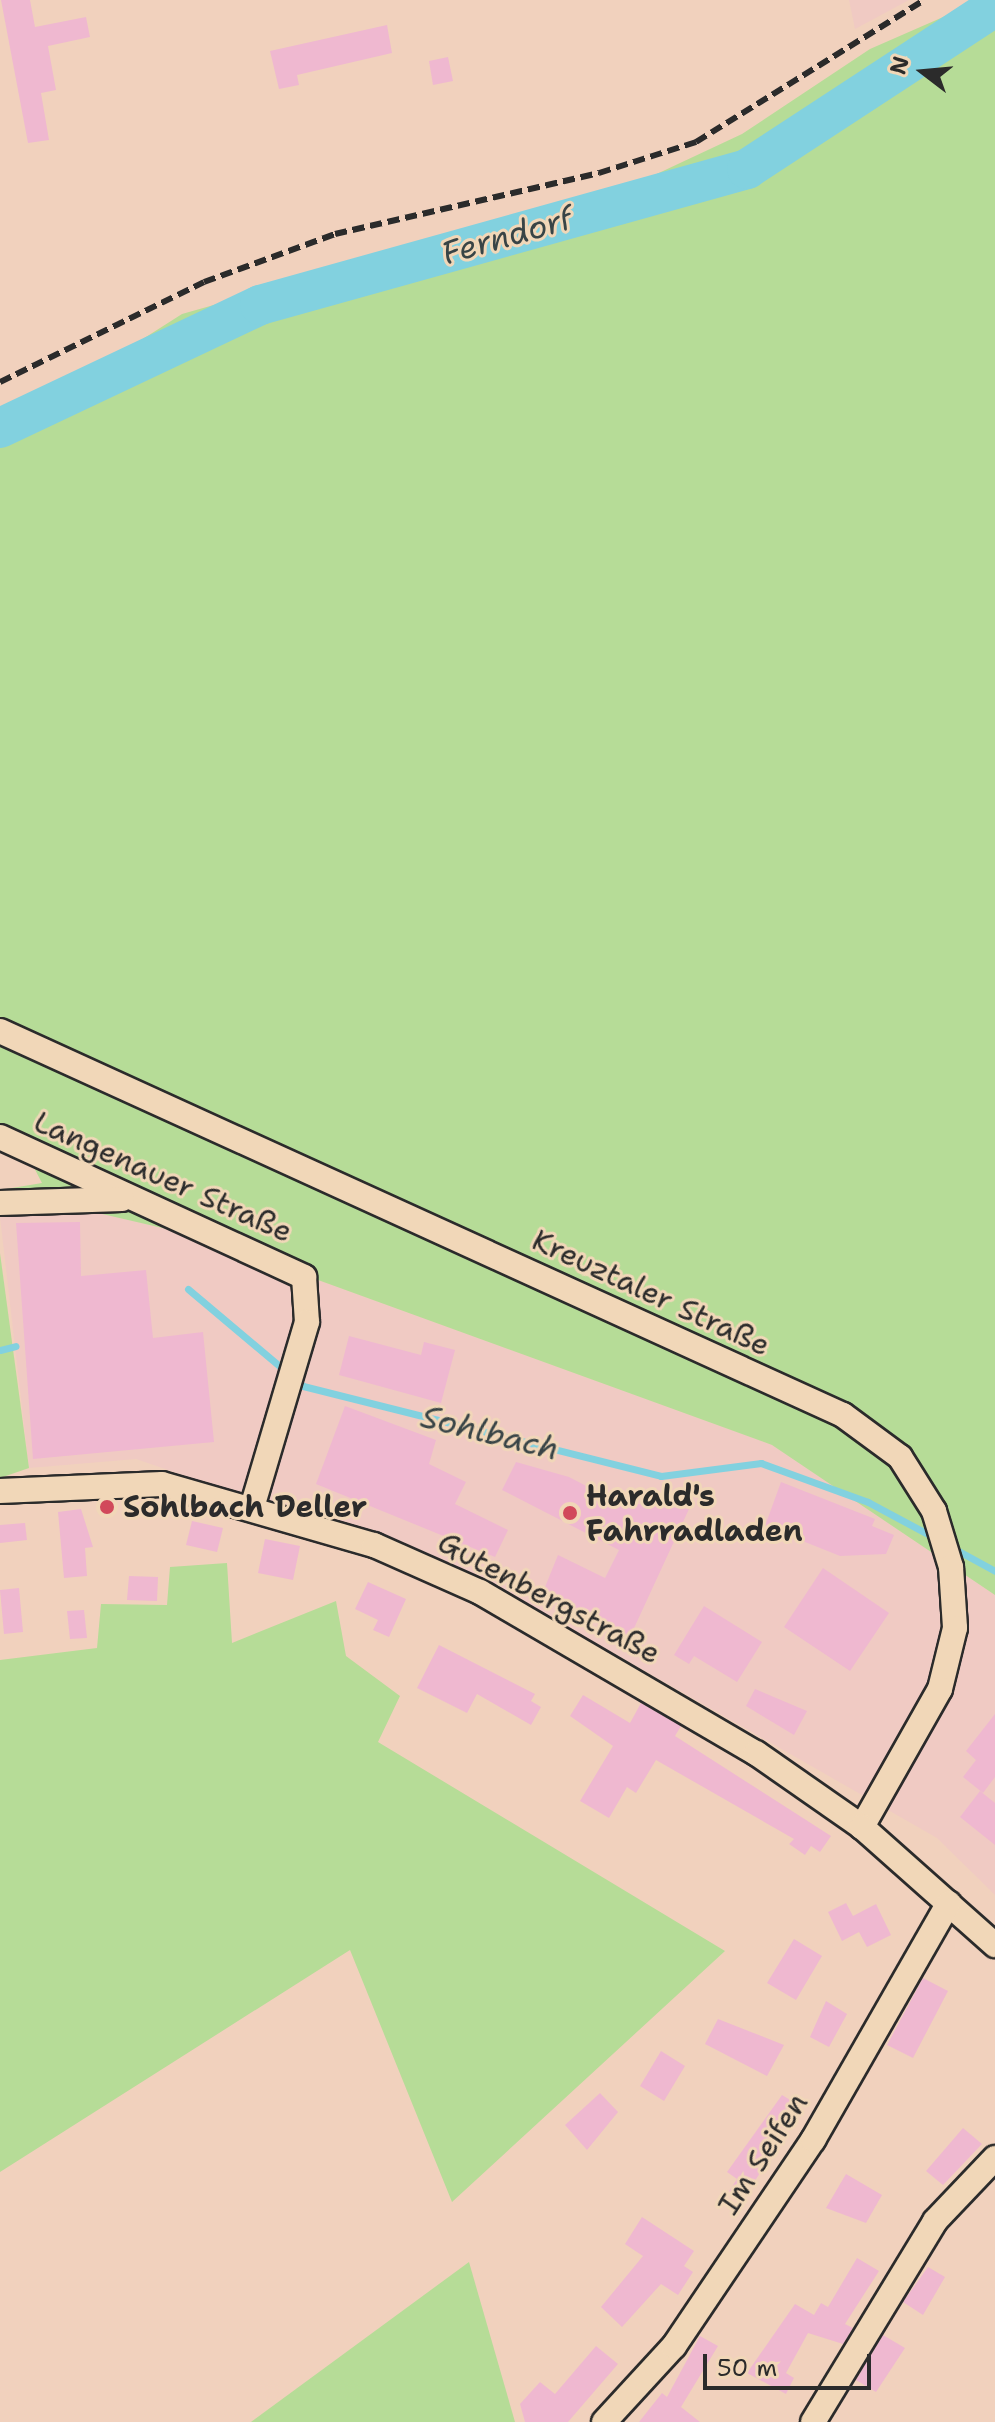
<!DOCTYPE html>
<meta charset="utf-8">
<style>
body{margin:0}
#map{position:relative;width:995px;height:2422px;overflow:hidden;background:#f1d1bd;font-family:"Shantell Sans",sans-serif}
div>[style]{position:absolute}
.built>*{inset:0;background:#f0cac3}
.green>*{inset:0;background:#b6dc97}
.stream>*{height:7px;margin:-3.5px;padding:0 3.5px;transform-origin:3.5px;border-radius:3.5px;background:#82d1df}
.river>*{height:40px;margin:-20px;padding:0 20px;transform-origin:20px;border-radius:20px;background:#82d1df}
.building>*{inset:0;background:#efb8d0}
.roads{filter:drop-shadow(2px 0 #2b2b2b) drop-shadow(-2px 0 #2b2b2b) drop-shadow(0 2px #2b2b2b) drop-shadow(0 -2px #2b2b2b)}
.minor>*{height:24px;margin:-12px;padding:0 12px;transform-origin:12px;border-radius:12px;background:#f1d7b8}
.rail>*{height:6px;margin-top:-3px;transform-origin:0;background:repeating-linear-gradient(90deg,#2b2b2b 0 12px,transparent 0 18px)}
.dots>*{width:22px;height:22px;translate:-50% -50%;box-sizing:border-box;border:4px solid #f1d7b8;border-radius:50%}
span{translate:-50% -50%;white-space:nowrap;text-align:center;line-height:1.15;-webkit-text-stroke:6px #f1d7b8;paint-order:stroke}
.street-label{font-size:30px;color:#2b2b2b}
.poi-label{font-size:30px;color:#2b2b2b;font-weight:700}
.left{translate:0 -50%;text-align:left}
.water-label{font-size:32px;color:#384446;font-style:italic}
.north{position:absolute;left:883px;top:32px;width:80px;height:80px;-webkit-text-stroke:6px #f1d7b8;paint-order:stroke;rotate:286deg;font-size:22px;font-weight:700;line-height:32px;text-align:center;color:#2b2b2b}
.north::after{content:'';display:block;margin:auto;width:28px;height:36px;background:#2b2b2b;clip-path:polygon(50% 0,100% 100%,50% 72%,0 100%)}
.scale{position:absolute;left:703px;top:2354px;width:168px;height:36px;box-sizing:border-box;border:4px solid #2b2b2b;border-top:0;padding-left:10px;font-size:24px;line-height:28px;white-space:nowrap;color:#2b2b2b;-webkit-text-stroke:6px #f1d7b8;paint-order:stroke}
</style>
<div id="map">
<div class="built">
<div style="clip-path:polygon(849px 0,909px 0,855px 29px)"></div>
<div style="clip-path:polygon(85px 1210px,197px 1236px,772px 1445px,995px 1595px,995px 1895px,937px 1838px,481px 1577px,136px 1459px,29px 1468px,0 1217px)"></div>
</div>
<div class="green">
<div style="clip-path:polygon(982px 0,995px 0,995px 1595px,772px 1445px,197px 1236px,85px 1210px,0 1217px,0 1190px,42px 1183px,29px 1158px,0 1144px,0 430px,182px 314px,631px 186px,742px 134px,870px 49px)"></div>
<div style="clip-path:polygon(0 1253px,29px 1468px,0 1478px)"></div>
<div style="clip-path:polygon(227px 1563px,232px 1643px,336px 1601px,346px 1656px,400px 1696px,378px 1742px,725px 1951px,452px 2202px,350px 1950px,0 2172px,0 1660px,97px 1648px,101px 1604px,167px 1605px,170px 1567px)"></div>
<div style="clip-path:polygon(469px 2262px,515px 2422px,251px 2422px)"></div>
</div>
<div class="stream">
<div style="left:188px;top:1289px;width:150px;rotate:40.1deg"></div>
<div style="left:303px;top:1386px;width:369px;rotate:14.1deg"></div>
<div style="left:661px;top:1476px;width:101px;rotate:-7.4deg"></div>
<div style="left:761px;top:1463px;width:114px;rotate:20deg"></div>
<div style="left:868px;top:1502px;width:76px;rotate:28.2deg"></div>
<div style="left:0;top:1350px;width:16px;rotate:-14deg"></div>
<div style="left:953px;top:1548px;width:48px;rotate:28.7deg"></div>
</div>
<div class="river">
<div style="left:0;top:428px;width:288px;rotate:-25.3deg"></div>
<div style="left:260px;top:305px;width:506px;rotate:-15.6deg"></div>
<div style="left:747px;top:169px;width:296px;rotate:-33.2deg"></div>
</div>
<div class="building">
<div style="clip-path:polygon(1px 0,30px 0,35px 27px,86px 17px,90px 37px,48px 46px,56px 90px,41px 93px,49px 140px,28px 143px)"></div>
<div style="clip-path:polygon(387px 25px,392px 53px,297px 75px,299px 85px,279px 89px,270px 51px)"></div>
<div style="clip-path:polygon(448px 57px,453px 81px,433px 85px,429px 61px)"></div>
<div style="clip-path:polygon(80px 1222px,81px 1276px,146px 1270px,153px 1338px,203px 1332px,214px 1442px,33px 1459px,16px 1223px)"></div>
<div style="clip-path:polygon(349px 1336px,421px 1355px,424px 1342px,455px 1350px,441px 1403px,339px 1375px)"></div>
<div style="clip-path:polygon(345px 1406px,436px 1440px,429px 1464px,466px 1482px,455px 1504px,508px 1530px,495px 1557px,316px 1484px)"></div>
<div style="clip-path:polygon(516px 1462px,569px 1477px,617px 1502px,689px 1509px,629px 1639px,541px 1597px,558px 1555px,605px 1578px,619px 1550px,502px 1490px)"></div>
<div style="clip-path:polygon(781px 1482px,875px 1519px,872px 1526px,894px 1535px,886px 1554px,840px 1556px,765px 1526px)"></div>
<div style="clip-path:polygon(81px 1509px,93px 1547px,85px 1548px,87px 1576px,64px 1578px,58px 1512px)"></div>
<div style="clip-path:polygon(192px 1521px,223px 1528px,217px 1552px,186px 1545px)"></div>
<div style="clip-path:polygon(25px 1523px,27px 1540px,0 1543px,0 1525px)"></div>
<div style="clip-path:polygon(265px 1539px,300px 1546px,293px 1580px,258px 1573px)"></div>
<div style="clip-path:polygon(823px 1568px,889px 1613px,850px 1671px,784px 1627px)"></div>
<div style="clip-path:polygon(129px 1576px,158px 1577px,157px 1601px,127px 1600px)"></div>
<div style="clip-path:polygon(368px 1582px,406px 1599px,389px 1637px,373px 1630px,378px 1620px,355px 1609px)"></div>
<div style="clip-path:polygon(19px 1588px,23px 1632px,4px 1634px,0 1590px)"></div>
<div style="clip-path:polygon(704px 1606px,762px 1642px,737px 1682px,694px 1656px,689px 1664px,674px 1655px)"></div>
<div style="clip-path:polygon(84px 1610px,87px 1638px,70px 1639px,67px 1611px)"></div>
<div style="clip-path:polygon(439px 1645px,535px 1694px,531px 1701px,541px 1707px,531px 1725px,477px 1694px,467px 1713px,417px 1688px)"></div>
<div style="clip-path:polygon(755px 1689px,807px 1711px,794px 1735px,746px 1706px)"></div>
<div style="clip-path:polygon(583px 1695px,630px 1723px,641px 1703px,681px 1726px,675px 1736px,831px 1836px,820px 1852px,811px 1846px,805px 1855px,789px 1844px,794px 1839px,656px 1760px,636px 1793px,627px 1787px,609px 1818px,580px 1801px,613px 1746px,570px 1716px)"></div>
<div style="clip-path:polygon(995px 1714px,995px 1777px,983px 1793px,963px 1777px,976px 1760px,966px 1751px)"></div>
<div style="clip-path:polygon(980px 1791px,995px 1803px,995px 1845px,960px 1817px)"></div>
<div style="clip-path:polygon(846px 1903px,853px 1916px,876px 1904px,891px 1935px,867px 1947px,859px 1932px,842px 1941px,828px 1912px)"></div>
<div style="clip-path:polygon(794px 1939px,822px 1956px,796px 2000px,767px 1983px)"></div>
<div style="clip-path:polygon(923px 1978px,948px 1991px,913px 2058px,887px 2045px)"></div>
<div style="clip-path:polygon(826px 2001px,847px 2014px,829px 2047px,810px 2037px)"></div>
<div style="clip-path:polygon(718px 2019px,784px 2045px,767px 2076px,705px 2044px)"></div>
<div style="clip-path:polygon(661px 2051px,685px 2066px,664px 2101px,640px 2086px)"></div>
<div style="clip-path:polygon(600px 2093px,618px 2112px,587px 2150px,565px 2125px)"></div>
<div style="clip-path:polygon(782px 2095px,800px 2106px,743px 2201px,729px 2191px,737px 2179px,727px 2172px)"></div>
<div style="clip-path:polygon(963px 2128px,982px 2144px,943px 2185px,926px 2171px)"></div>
<div style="clip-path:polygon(846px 2174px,882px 2195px,866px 2223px,826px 2208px)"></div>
<div style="clip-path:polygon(642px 2217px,694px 2251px,684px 2266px,693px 2272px,678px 2295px,661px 2284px,622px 2327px,601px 2307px,643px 2256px,625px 2244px)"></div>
<div style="clip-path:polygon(857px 2258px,879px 2271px,845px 2324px,853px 2328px,843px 2344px,808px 2333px,786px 2373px,794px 2378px,786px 2394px,747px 2373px,795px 2304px,814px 2315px,821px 2303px,828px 2307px)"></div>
<div style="clip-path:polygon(928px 2267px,945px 2277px,923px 2315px,903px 2302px)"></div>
<div style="clip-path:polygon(883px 2335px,905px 2348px,876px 2392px,856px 2380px)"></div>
<div style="clip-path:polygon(700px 2336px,718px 2346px,681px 2407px,700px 2422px,639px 2422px,662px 2393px,667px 2397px)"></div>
<div style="clip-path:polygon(596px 2346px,618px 2364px,568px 2422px,525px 2422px,520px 2404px,540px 2382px,555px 2394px)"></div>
</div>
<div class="roads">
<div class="minor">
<div style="left:0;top:1031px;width:926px;rotate:24.49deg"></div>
<div style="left:843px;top:1415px;width:71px;rotate:36.4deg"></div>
<div style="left:900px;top:1457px;width:64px;rotate:57.8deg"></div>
<div style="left:934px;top:1511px;width:59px;rotate:73.1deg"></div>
<div style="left:951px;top:1567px;width:61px;rotate:86.2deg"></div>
<div style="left:955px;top:1628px;width:63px;rotate:103.8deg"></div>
<div style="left:940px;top:1689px;width:159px;rotate:119.5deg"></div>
<div style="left:0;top:1137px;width:335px;rotate:24.7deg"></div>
<div style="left:304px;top:1277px;width:45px;rotate:86.2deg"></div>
<div style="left:307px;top:1322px;width:190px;rotate:106.5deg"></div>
<div style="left:0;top:1203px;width:122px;rotate:-1.9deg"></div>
<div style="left:0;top:1491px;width:162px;rotate:-2.5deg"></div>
<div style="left:162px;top:1484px;width:221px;rotate:16.1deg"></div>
<div style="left:374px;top:1545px;width:116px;rotate:23.9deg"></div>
<div style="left:480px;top:1592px;width:320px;rotate:30.3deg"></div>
<div style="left:756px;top:1753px;width:129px;rotate:34.9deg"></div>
<div style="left:862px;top:1827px;width:178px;rotate:41.6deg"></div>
<div style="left:604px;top:2422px;width:103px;rotate:-47.4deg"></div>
<div style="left:674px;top:2346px;width:249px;rotate:-56deg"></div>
<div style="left:813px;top:2140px;width:273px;rotate:-60.2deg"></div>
<div style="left:813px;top:2422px;width:235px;rotate:-58.7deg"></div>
<div style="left:935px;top:2221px;width:87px;rotate:-46.4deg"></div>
</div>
</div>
<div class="rail">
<div style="left:0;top:382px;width:227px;rotate:-26.1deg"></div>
<div style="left:204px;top:282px;width:140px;rotate:-20.1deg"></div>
<div style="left:335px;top:234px;width:271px;rotate:-13deg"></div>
<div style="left:599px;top:173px;width:102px;rotate:-17.7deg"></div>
<div style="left:696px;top:142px;width:269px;rotate:-31.9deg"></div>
</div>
<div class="dots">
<div style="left:107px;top:1507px;background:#d1495b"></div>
<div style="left:570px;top:1513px;background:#d1495b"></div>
</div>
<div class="street-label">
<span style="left:163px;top:1177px;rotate:24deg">Langenauer Straße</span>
<span style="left:651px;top:1293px;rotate:25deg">Kreuztaler Straße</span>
<span style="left:549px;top:1598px;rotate:28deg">Gutenbergstraße</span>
<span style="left:763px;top:2154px;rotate:-57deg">Im Seifen</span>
</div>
<div class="poi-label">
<span class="left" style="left:586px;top:1513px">Harald's<br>Fahrradladen</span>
<span class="left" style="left:123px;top:1507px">Sohlbach Deller</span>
</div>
<div class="water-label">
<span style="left:507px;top:236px;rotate:-16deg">Ferndorf</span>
<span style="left:490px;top:1433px;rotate:14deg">Sohlbach</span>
</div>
<div class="north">N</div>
<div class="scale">50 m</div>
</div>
